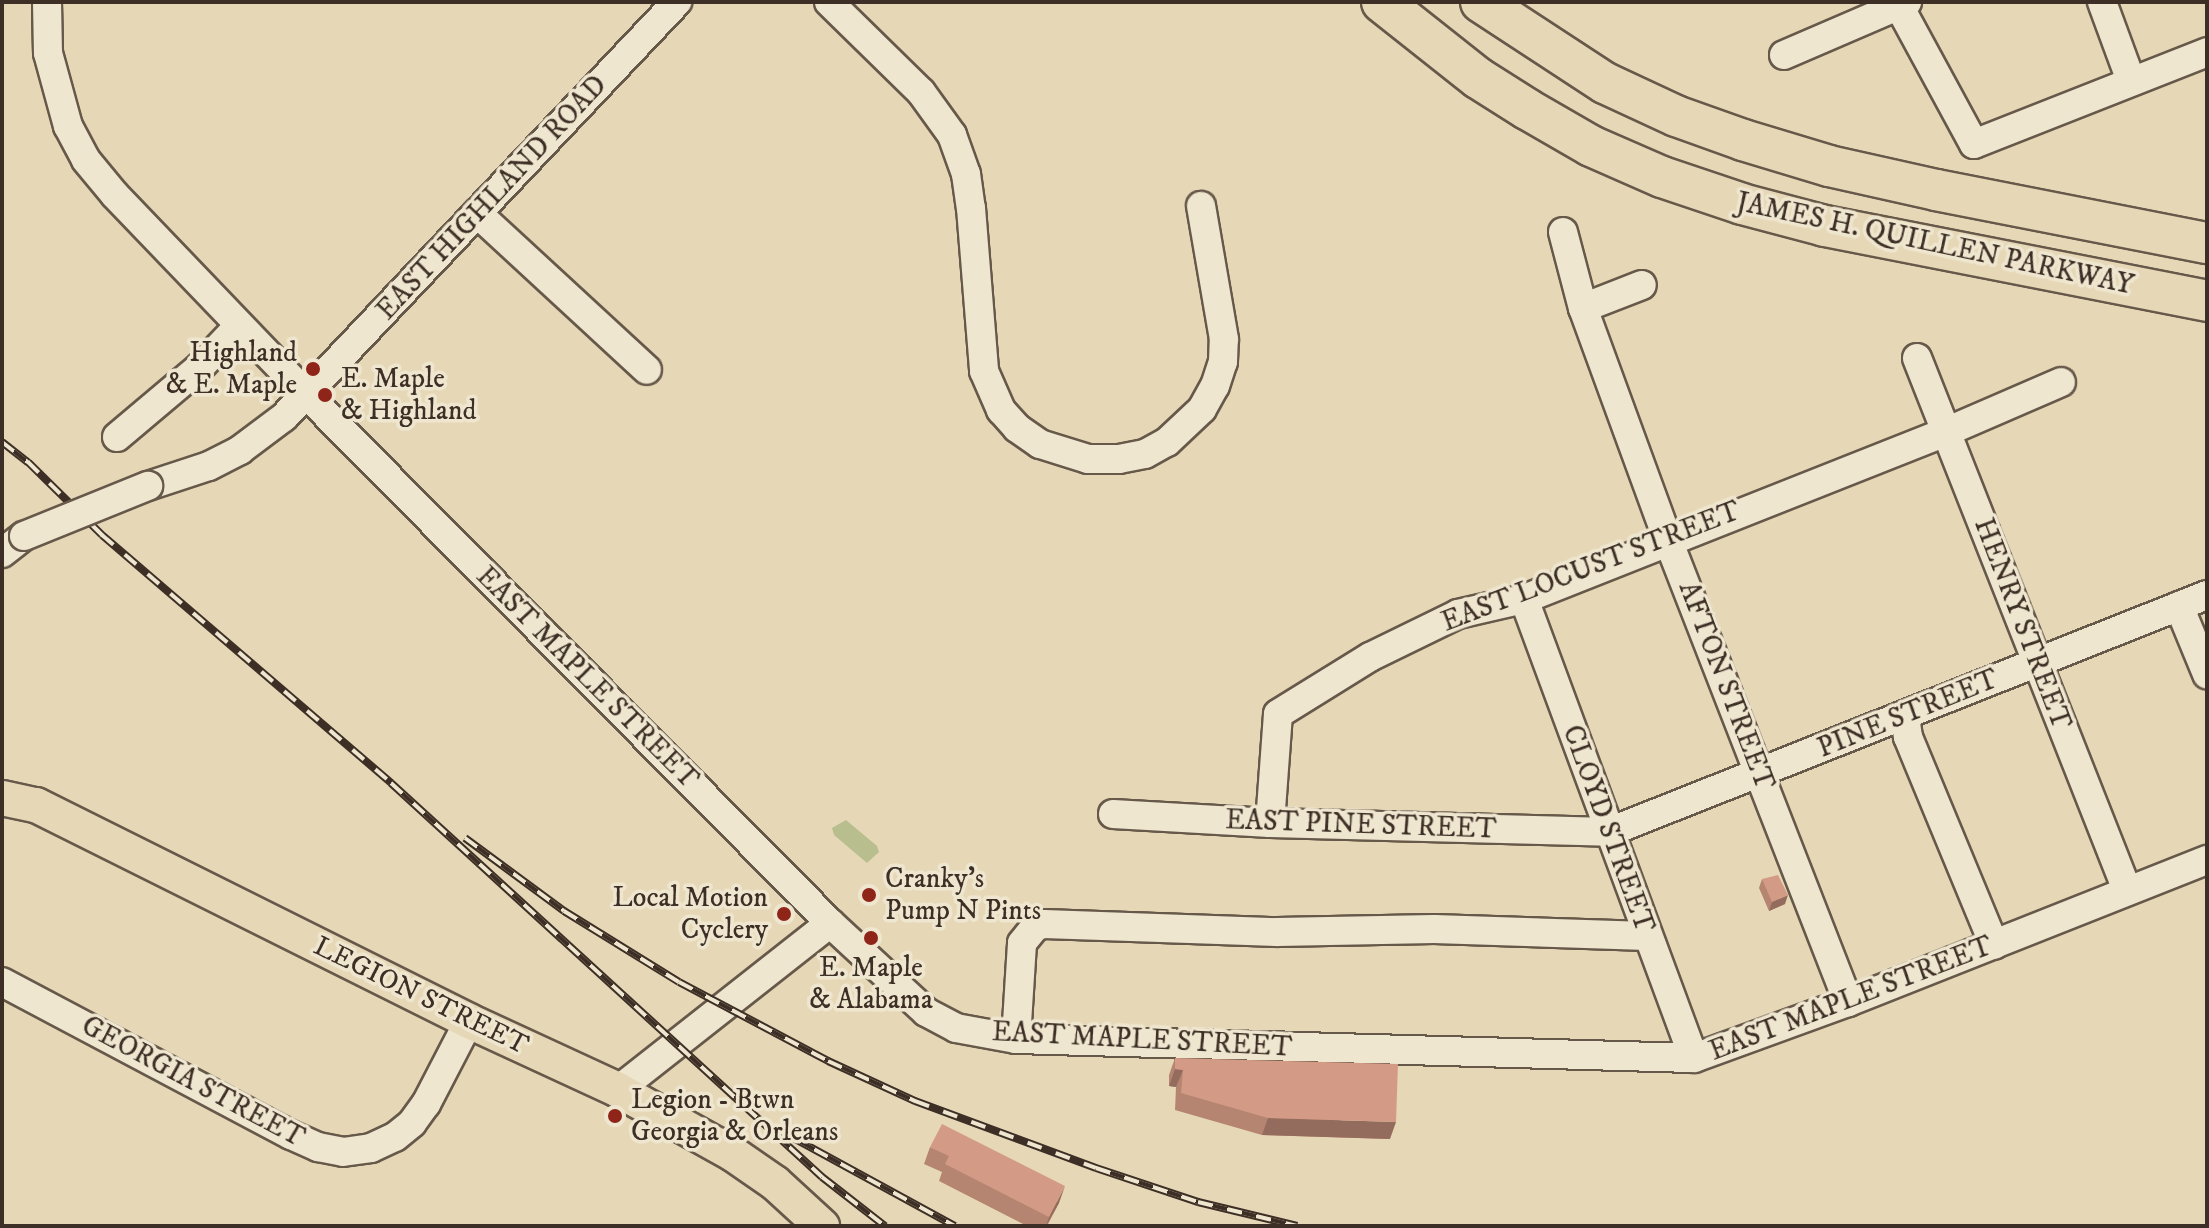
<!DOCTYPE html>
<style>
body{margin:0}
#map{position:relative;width:2209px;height:1228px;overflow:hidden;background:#e6d8b7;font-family:"IM FELL DW Pica",serif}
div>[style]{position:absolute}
.green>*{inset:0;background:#b8be8d}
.roads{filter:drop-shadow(2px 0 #67594a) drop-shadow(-2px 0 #67594a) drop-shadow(0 2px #67594a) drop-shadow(0 -2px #67594a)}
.minor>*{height:28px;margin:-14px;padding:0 14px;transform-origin:14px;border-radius:14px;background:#efe6d0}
.major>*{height:34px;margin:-17px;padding:0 17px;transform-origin:17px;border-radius:17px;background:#e6d8b7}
.highway>*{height:40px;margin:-20px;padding:0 20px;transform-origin:20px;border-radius:20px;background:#e6d8b7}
.rail>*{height:8px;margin-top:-4px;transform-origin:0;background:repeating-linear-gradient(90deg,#efe6d0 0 15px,#3d2f25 0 30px);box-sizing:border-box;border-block:2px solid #3d2f25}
.bridges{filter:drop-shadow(2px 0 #67594a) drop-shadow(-2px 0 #67594a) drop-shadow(0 2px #67594a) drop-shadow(0 -2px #67594a)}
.minor-bridge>*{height:28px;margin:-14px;padding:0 14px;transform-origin:14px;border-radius:14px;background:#efe6d0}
.wall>*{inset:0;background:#b58572}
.shaded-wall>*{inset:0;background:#946c5d}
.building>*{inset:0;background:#d39b85}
.dots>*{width:22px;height:22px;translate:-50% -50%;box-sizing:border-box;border:4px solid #efe6d0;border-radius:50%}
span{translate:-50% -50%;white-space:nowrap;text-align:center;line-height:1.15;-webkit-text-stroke:7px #efe6d0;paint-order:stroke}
.street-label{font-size:28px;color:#3d2f25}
.poi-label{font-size:28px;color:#3d2f25}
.right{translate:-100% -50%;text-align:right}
.left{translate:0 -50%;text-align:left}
.frame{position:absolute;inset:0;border:4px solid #3d2f25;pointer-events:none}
</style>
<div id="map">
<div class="green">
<div style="clip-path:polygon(846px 820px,877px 846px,879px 852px,867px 863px,834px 835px,832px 828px)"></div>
</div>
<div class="roads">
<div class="minor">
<div style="left:47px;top:2px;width:51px;rotate:88.9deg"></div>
<div style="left:48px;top:53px;width:76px;rotate:74.7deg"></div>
<div style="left:68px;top:126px;width:38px;rotate:62deg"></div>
<div style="left:86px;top:160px;width:45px;rotate:50.4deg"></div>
<div style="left:115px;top:195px;width:277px;rotate:46.2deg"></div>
<div style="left:307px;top:395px;width:743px;rotate:45.27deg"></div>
<div style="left:830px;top:923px;width:131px;rotate:42.8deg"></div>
<div style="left:926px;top:1012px;width:34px;rotate:28deg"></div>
<div style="left:956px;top:1028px;width:61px;rotate:10.4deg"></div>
<div style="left:1016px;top:1039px;width:678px;rotate:1.61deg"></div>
<div style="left:1694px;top:1058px;width:164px;rotate:-20deg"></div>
<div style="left:1848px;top:1002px;width:386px;rotate:-21.6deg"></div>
<div style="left:829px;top:2px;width:129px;rotate:44.4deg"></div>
<div style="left:921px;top:92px;width:53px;rotate:54.2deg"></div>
<div style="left:952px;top:135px;width:41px;rotate:70.3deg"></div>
<div style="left:966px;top:174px;width:34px;rotate:82deg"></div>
<div style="left:971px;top:208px;width:164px;rotate:85.4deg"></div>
<div style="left:984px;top:371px;width:43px;rotate:66.4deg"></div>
<div style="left:1001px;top:410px;width:24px;rotate:48deg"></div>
<div style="left:1017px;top:428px;width:28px;rotate:35deg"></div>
<div style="left:1040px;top:444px;width:50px;rotate:17.4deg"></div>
<div style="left:1088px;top:459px;width:31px"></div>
<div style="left:1119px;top:459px;width:26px;rotate:-11deg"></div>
<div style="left:1145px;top:454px;width:25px;rotate:-29deg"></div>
<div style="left:1167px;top:442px;width:48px;rotate:-43.3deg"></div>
<div style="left:1202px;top:409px;width:26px;rotate:-61deg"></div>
<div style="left:1215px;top:386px;width:25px;rotate:-72deg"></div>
<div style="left:1223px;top:362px;width:23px;rotate:-88deg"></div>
<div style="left:1224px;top:339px;width:135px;rotate:-99.8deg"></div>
<div style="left:2102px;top:2px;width:84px;rotate:69.8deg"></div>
<div style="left:1899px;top:6px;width:157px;rotate:61.5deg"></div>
<div style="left:1974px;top:144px;width:251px;rotate:-21.5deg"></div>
<div style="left:1784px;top:55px;width:134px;rotate:-23.3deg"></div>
<div style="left:477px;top:213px;width:231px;rotate:42.7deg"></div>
<div style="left:1563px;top:232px;width:79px;rotate:75.3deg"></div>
<div style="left:1583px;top:308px;width:247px;rotate:69.9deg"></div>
<div style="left:1668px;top:540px;width:496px;rotate:68.7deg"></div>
<div style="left:1583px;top:308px;width:63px;rotate:-21.3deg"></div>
<div style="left:1917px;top:358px;width:572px;rotate:68.46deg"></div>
<div style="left:117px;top:437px;width:107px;rotate:-40.1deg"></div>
<div style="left:199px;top:368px;width:58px;rotate:-46.4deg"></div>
<div style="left:148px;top:486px;width:64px;rotate:-18.2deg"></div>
<div style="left:209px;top:466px;width:35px;rotate:-27deg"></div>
<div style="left:240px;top:450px;width:55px;rotate:-36.9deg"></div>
<div style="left:284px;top:417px;width:572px;rotate:-46.56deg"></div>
<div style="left:2px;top:553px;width:28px;rotate:-38deg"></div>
<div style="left:1524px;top:599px;width:489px;rotate:69.7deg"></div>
<div style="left:2179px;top:606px;width:74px;rotate:67.6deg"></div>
<div style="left:1905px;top:716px;width:21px;rotate:82deg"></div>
<div style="left:1908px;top:737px;width:225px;rotate:67.5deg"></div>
<div style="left:1113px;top:814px;width:157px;rotate:3.3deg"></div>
<div style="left:1270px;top:823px;width:339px;rotate:1.5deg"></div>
<div style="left:1609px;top:832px;width:643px;rotate:-21.62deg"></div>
<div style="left:1270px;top:823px;width:109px;rotate:-85.8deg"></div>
<div style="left:1278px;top:714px;width:108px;rotate:-31.8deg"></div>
<div style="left:1370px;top:657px;width:98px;rotate:-26deg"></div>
<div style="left:1458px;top:614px;width:68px;rotate:-12.8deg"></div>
<div style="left:1524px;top:599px;width:456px;rotate:-21.6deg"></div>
<div style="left:1948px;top:431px;width:123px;rotate:-23.4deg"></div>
<div style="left:2px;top:982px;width:327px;rotate:27.9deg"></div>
<div style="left:291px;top:1135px;width:30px;rotate:24deg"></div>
<div style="left:318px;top:1147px;width:25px;rotate:11deg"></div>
<div style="left:343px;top:1152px;width:28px;rotate:-8deg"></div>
<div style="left:371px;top:1148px;width:26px;rotate:-25deg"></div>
<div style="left:395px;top:1137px;width:22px;rotate:-39deg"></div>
<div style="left:412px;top:1123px;width:24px;rotate:-54deg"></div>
<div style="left:426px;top:1104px;width:93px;rotate:-62.6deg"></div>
<div style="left:1016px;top:1039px;width:96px;rotate:-86.4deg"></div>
<div style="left:1022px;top:943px;width:22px;rotate:-51deg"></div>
<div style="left:1036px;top:926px;width:8px;rotate:-14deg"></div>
<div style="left:1044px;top:924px;width:233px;rotate:2deg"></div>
<div style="left:1277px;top:932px;width:157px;rotate:-1.1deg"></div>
<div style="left:1434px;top:929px;width:213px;rotate:1.9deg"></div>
<div style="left:618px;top:1090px;width:270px;rotate:-38.2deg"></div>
</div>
<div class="major">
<div style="left:2px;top:798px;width:35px;rotate:12deg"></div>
<div style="left:36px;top:805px;width:484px;rotate:26.5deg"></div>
<div style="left:469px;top:1021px;width:164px;rotate:24.8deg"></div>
<div style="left:618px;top:1090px;width:132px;rotate:29.1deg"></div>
<div style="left:733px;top:1154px;width:51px;rotate:34.6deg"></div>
<div style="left:775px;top:1183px;width:64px;rotate:42.5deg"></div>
</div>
<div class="highway">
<div style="left:1382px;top:2px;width:122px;rotate:38.4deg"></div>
<div style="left:1478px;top:78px;width:58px;rotate:32.3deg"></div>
<div style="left:1527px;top:109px;width:74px;rotate:30deg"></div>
<div style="left:1591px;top:146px;width:77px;rotate:23.6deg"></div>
<div style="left:1662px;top:177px;width:84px;rotate:18.6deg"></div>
<div style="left:1742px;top:204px;width:86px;rotate:14.8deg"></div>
<div style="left:1825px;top:226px;width:389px;rotate:11.1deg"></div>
<div style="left:1481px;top:2px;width:148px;rotate:33.2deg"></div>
<div style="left:1605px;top:83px;width:78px;rotate:24.9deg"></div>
<div style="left:1676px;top:116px;width:71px;rotate:19.7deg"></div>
<div style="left:1743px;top:140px;width:90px;rotate:16.8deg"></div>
<div style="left:1829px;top:166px;width:110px;rotate:12.6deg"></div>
<div style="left:1936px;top:190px;width:276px;rotate:11.1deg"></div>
</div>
</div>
<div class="rail">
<div style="left:2px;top:442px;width:33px;rotate:38deg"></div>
<div style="left:28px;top:462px;width:104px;rotate:44.6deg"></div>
<div style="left:102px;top:535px;width:381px;rotate:40.6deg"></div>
<div style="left:391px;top:783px;width:584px;rotate:42.43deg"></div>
<div style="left:822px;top:1177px;width:80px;rotate:37.9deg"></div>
<div style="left:465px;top:838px;width:123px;rotate:36.4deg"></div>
<div style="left:564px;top:911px;width:135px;rotate:31.7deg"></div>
<div style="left:679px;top:982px;width:169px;rotate:27.9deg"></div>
<div style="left:828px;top:1061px;width:96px;rotate:24.7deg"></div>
<div style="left:915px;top:1101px;width:193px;rotate:20.3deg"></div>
<div style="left:1096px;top:1168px;width:108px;rotate:18.4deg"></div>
<div style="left:1198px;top:1202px;width:102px;rotate:13.6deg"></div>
<div style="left:788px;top:1135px;width:190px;rotate:28.6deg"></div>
</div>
<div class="bridges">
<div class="minor-bridge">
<div style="left:24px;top:536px;width:134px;rotate:-22deg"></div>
</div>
</div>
<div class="wall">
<div style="clip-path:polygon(1762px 879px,1785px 904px,1769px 911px,1759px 888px)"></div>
<div style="clip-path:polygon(1175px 1058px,1390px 1139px,1262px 1135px,1175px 1110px,1176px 1087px,1169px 1086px,1169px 1075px)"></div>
<div style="clip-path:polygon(930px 1147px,1059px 1203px,1047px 1226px,1027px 1226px,939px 1181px,942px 1172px,924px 1164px)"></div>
</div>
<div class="shaded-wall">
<div style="clip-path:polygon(1788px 895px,1785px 904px,1769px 911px,1772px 902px)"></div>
<div style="clip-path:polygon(1175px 1069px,1183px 1070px,1176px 1087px,1169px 1086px)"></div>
<div style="clip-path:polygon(1268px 1118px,1396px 1122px,1390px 1139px,1262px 1135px)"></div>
<div style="clip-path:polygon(1065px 1186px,1059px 1203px,1046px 1226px,1049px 1217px)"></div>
</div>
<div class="building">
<div style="clip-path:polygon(1778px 875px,1788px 895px,1772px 902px,1762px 879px)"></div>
<div style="clip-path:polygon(1175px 1058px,1398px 1064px,1396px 1122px,1268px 1118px,1181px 1093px,1183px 1070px,1175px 1069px)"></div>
<div style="clip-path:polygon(942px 1124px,1065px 1186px,1049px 1217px,945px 1164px,949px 1156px,930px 1147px)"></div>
</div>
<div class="dots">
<div style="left:313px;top:369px;background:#8f2418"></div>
<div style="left:325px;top:395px;background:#8f2418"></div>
<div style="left:869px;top:895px;background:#8f2418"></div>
<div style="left:784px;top:914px;background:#8f2418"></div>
<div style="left:871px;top:938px;background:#8f2418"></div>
<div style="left:615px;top:1116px;background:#8f2418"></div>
</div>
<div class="street-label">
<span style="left:492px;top:198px;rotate:-47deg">EAST HIGHLAND ROAD</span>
<span style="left:1935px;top:244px;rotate:12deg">JAMES H. QUILLEN PARKWAY</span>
<span style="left:1591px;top:567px;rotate:-21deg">EAST LOCUST STREET</span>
<span style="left:2022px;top:624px;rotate:69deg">HENRY STREET</span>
<span style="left:587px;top:678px;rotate:45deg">EAST MAPLE STREET</span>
<span style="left:1726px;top:686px;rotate:69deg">AFTON STREET</span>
<span style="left:1908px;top:714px;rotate:-22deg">PINE STREET</span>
<span style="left:1361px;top:825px;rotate:2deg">EAST PINE STREET</span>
<span style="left:1608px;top:829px;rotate:70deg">CLOYD STREET</span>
<span style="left:421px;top:996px;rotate:26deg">LEGION STREET</span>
<span style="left:1851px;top:999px;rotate:-21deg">EAST MAPLE STREET</span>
<span style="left:1142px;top:1040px;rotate:3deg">EAST MAPLE STREET</span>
<span style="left:193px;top:1082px;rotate:28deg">GEORGIA STREET</span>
</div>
<div class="poi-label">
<span class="right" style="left:297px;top:369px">Highland<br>&amp; E. Maple</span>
<span class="left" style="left:341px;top:395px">E. Maple<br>&amp; Highland</span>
<span class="left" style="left:885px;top:895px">Cranky's<br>Pump N Pints</span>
<span class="right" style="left:768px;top:914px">Local Motion<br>Cyclery</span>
<span style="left:871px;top:984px">E. Maple<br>&amp; Alabama</span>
<span class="left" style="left:631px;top:1116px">Legion - Btwn<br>Georgia &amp; Orleans</span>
</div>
<div class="frame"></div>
</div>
